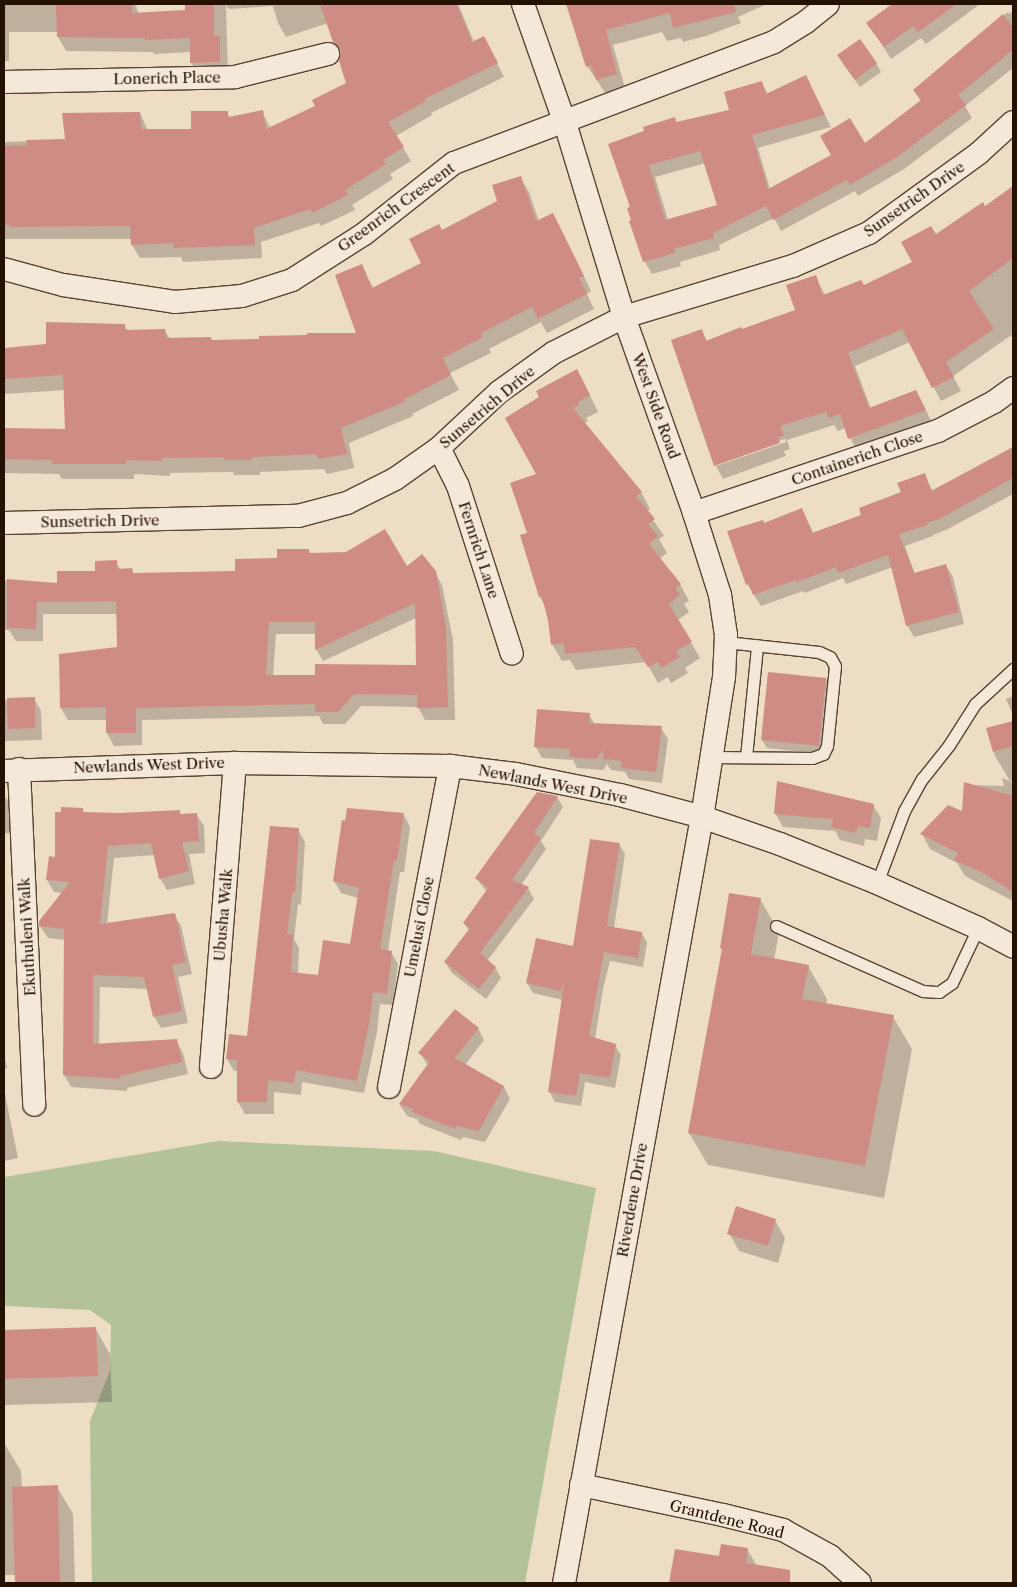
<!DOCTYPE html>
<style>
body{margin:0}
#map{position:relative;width:1017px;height:1587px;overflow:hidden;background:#eeddc5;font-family:"Libre Caslon Text",serif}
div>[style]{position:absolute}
.green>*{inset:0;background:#b3c299}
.shadow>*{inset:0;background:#0003}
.building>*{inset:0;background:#cf8c84}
.roads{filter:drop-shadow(1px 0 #564432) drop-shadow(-1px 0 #564432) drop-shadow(0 1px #564432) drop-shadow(0 -1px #564432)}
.lane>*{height:11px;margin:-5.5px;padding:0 5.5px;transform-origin:5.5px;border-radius:5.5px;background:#f4e9d9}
.street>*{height:22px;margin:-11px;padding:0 11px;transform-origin:11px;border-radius:11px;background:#f4e9d9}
span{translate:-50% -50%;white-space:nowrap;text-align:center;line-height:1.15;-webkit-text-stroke:4.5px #f4e9d9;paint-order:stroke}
.street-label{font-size:15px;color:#241101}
.frame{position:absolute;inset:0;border:5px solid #241101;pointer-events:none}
</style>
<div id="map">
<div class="green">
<div style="clip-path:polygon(218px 1141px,434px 1151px,596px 1188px,525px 1583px,92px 1583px,90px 1421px,110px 1371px,111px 1325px,90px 1310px,4px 1306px,4px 1177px)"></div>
</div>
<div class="shadow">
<div style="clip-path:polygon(4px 4px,135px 4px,139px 14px,186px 12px,187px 4px,458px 4px,474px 42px,491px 51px,504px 77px,431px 113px,432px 115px,396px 136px,411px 161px,390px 174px,393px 179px,352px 205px,355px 210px,321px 226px,319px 223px,261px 242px,262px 258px,183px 262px,181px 257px,140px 258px,132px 245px,132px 239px,4px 239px,4px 142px,66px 140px,140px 113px,148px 131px,192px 131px,227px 112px,230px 118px,262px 112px,271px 129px,316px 106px,348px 83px,341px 54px,328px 23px,286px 37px,278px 23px,273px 6px,229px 9px,226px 5px,228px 76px,199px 76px,191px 62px,191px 52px,154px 54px,153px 52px,66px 51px,58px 37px,58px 32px,9px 32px,9px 61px,4px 61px)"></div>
<div style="clip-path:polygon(567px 4px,767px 4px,738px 17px,741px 23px,706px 36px,683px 42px,681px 38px,667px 41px,662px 32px,613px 45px,625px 88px,606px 94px,587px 66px)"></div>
<div style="clip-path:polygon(894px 4px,980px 4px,926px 44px,921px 38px,891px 59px,868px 23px)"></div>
<div style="clip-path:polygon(evenodd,1013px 11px,1013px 68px,965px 106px,972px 118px,904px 169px,858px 196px,855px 191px,781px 231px,774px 218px,719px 245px,720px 250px,680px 262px,681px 266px,652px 274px,645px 262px,630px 222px,632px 221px,632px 208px,610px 144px,674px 119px,677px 123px,730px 111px,761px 83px,768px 94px,812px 89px,831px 127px,758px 148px,770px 189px,865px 145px,921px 102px,914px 90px,1008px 12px,1009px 14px,1013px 11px,706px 163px,719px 206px,668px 220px,655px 177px,706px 163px)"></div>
<div style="clip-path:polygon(876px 63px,881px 72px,860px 87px,843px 64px)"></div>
<div style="clip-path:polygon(520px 177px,529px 192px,539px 221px,553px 214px,561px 229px,591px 291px,587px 294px,594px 309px,547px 333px,541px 322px,489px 349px,491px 353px,450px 373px,459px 390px,412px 414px,413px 416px,349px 443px,354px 468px,327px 474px,324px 469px,260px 472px,260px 475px,234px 475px,233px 472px,170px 473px,170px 476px,134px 474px,134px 479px,62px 479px,59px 474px,4px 473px,4px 429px,66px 431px,65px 390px,4px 394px,4px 349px,47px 345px,124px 325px,128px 331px,165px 331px,170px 339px,211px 338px,213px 342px,358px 334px,361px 265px,374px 289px,423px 264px,441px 232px,498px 201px)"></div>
<div style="clip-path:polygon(1013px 187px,1013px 334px,953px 376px,961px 391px,941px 401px,910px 342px,855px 366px,871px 409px,916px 391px,933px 424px,857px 452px,846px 428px,838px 431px,834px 425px,787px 440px,790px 449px,784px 451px,786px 456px,723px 479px,716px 466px,786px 442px,785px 439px,716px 464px,716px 466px,701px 331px,708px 342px,796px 311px,815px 277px,825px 295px,864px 287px,914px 262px,935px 236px,985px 207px)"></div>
<div style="clip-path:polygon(586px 387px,598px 412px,586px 418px,588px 421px,584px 423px,641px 492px,650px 509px,647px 511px,664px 536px,659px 539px,667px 553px,659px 559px,680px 584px,689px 601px,684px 604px,689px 612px,678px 620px,700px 658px,685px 668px,688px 673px,671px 683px,668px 677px,658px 683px,646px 662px,576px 670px,570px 660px,562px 661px,552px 644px,546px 608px,540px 597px,529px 533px,537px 474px,507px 419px)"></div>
<div style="clip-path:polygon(1013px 447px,1013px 494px,948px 529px,933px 535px,933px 536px,905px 546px,915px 574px,946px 566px,953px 577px,964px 624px,914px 637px,907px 625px,893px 567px,846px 584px,843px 578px,805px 593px,803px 591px,761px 606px,747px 584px,764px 524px,802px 509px,814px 534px,863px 516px,902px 493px,924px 475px,933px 491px)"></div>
<div style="clip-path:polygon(evenodd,309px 551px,311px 554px,435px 572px,442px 585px,453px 640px,455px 720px,425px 720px,418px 707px,361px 706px,345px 724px,323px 724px,319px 716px,142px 720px,142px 745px,114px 746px,107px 733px,107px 720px,68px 720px,61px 708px,118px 648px,117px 614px,43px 614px,43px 641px,16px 641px,9px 630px,4px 630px,4px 580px,58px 584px,97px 572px,116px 562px,121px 570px,132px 570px,134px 574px,236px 572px,309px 551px,416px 618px,417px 666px,316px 676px,273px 677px,276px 634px,316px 634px,316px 649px,323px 661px,416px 618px)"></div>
<div style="clip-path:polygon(826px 679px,830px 687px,823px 754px,767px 748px,762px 740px)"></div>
<div style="clip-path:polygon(1013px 696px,1013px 715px,1006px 699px)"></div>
<div style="clip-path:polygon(34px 698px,41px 711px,42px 740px,4px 741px,4px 700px)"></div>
<div style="clip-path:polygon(589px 714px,595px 725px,661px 728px,668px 739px,662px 783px,629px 779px,625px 772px,611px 770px,607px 764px,603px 770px,577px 768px,573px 760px,542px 758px,535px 746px)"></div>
<div style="clip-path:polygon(1013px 722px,1013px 780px,1010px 781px,1013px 783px,1013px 901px,965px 876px,957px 863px,930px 849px,922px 834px,963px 813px,965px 785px,1004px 786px,1002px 778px,1010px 781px,995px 756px,987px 729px)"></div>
<div style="clip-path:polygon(557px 797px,563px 807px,541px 841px,546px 849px,521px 885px,528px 888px,534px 899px,487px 961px,495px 967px,501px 978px,486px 999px,452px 973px,445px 962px,469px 931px,464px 923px,487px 892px,476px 878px)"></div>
<div style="clip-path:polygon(4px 798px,6px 798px,11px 806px,12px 832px,4px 834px)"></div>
<div style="clip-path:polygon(873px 805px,881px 818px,877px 841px,865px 839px,864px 846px,840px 840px,835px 831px,783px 827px,775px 813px)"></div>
<div style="clip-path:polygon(82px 809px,85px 814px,120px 815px,179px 811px,182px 815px,196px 814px,204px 826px,205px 853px,189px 854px,195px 884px,167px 890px,160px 878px,155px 855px,114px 858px,107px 924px,174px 914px,181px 926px,192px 974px,178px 977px,188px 1023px,161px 1028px,154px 1016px,148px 989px,100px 987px,99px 1045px,176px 1040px,183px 1053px,188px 1074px,127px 1088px,127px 1091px,71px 1087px,64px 1075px,65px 940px,48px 938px,40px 926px,63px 893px,54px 892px,47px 880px)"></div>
<div style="clip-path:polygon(404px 815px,410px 827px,404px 872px,400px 872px,388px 951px,391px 952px,398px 964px,393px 1005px,380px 1004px,377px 1032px,364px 1093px,302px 1082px,301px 1095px,274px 1092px,274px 1114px,245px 1114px,238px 1102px,238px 1071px,234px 1071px,227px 1059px,248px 1038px,298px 830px,305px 842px,301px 905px,298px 904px,294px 939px,299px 948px,298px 974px,319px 976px,351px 945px,358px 898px,341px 893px,334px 881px)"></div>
<div style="clip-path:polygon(619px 844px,625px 854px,614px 928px,642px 933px,647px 943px,643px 967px,610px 961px,603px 989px,595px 1039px,615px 1045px,621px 1055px,615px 1088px,585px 1082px,581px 1106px,555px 1102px,549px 1091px,563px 1000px,533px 993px,527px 983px,574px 947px)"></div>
<div style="clip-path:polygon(760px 899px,779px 932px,774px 960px,808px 966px,827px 999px,826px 1004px,893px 1017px,912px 1049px,884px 1198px,708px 1165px,689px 1133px)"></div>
<div style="clip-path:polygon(478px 1028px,484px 1040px,465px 1065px,504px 1087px,510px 1099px,485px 1142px,463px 1137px,461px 1140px,420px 1124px,417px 1119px,407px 1116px,400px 1105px,428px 1066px,420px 1053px)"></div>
<div style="clip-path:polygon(4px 1054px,7px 1068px,4px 1069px)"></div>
<div style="clip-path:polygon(4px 1089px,18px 1158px,4px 1161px)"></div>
<div style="clip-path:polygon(775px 1220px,785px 1238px,778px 1263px,739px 1251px,729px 1233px)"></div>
<div style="clip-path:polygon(95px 1328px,110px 1354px,112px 1402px,4px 1405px,4px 1331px)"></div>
<div style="clip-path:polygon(4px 1443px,21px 1471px,22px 1488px,57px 1487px,73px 1514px,75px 1583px,16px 1583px,16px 1575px,4px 1575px)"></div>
<div style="clip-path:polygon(747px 1549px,757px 1566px,775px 1571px,782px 1583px,671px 1583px,676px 1551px,720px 1558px)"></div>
</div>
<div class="building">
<div style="clip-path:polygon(56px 4px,132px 4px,132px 13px,185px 10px,185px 4px,214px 4px,214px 36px,220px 36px,220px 62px,190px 63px,190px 38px,145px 40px,145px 38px,57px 37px)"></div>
<div style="clip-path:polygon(320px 4px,457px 4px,472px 42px,484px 36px,498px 63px,424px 99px,426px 101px,388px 122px,404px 147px,383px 160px,386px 164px,345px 190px,348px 195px,312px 213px,310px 209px,254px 228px,255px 245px,174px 248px,174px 243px,131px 245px,130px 226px,10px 227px,10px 225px,4px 225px,4px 146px,27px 145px,26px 140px,65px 139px,62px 113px,140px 112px,141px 129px,191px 129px,191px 111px,228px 111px,228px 117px,263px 110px,266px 129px,315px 106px,312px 100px,346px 83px,339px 61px,341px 50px,333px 42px)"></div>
<div style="clip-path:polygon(566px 4px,734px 4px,736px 12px,673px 28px,670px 13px,606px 30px,617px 74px,596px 80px,591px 65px,586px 67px)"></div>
<div style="clip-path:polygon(892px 4px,957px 4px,918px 32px,913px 26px,884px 47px,866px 23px)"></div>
<div style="clip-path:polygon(evenodd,1003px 14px,1013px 27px,1013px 50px,958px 95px,966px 105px,897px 157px,850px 185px,847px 180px,773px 220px,766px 206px,713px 233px,714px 238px,674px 249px,675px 253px,643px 262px,629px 221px,631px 220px,627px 208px,630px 207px,608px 144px,644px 131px,643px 127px,675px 117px,676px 122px,729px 110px,724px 92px,762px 81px,766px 94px,806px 75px,825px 115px,752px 135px,768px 189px,831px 155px,820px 136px,850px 118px,865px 143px,921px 100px,913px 90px,1003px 14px,700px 151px,717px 205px,665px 220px,649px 165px,700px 151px)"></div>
<div style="clip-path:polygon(860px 39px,877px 63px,855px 80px,837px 55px)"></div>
<div style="clip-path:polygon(521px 176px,536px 221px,553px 213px,584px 276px,579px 278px,587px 294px,538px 319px,532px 307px,481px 333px,483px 337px,443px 358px,451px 375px,405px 399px,406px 401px,341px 428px,347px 454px,318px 459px,316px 454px,252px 457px,252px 460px,224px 460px,224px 457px,162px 458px,162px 461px,126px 460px,126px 464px,52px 464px,52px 460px,4px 459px,4px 428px,65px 429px,63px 375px,4px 379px,4px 348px,46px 344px,46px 322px,125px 324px,125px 330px,165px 329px,166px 338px,211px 337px,211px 340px,259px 339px,259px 336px,307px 335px,307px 333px,356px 333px,335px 275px,362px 264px,372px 288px,421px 263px,409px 239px,439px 224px,442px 230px,497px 201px,492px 185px)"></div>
<div style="clip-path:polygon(1013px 186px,1013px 258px,969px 291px,994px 329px,946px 362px,954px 377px,932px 388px,902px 329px,848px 353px,869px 408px,916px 390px,926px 410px,848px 439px,840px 414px,829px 418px,826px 412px,780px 426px,784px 436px,778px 437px,780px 443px,714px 466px,671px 340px,702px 329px,706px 341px,741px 327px,742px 329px,795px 310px,786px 285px,816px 275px,823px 295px,861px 280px,864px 285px,912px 262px,901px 242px,931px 226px,936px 234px,983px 202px,985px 206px)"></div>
<div style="clip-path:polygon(577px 369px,590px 395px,578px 402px,579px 405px,573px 408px,642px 492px,636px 496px,655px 519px,648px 524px,658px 536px,649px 544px,681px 584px,675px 588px,680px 595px,669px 604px,692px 642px,676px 651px,680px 657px,661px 668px,658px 662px,648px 667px,635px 647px,565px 654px,564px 643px,551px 645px,548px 620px,542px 597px,539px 597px,520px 535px,527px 533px,510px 483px,536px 474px,505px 418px,539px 397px,536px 391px)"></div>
<div style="clip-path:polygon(1013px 447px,1013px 478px,941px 518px,927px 523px,927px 525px,899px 534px,914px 573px,946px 564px,959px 612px,906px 626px,888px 555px,838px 573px,836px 567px,797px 582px,796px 580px,753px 595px,749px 584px,746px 585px,727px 531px,763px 520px,764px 523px,802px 508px,812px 533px,861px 515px,859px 508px,901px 492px,897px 483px,925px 473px,931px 491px)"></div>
<div style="clip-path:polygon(evenodd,385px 529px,407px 566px,422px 554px,436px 571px,446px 627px,448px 707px,417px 708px,417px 695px,354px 694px,338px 712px,315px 712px,315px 704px,136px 708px,136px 733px,106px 733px,106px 707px,60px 708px,59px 654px,117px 647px,116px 601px,37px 602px,36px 629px,7px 628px,7px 579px,57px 583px,57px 571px,95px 571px,95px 561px,117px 560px,117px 569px,132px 568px,133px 573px,235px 571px,235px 559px,277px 558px,277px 549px,309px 549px,309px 553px,346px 552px,385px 529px,415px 603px,416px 665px,315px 664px,315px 675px,266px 675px,269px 622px,315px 622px,315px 650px,415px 603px)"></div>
<div style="clip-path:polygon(768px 672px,826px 678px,819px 746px,761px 740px)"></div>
<div style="clip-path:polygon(35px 697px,35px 728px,8px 729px,7px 698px)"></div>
<div style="clip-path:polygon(537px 709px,590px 713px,589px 723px,662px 726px,656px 772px,621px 768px,622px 761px,603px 759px,604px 749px,596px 759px,569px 757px,570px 749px,534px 747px)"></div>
<div style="clip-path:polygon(1013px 721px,1013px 746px,993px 752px,986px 728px)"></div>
<div style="clip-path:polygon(777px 781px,874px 804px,870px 828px,858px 826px,856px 833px,831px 827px,833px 819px,774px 814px)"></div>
<div style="clip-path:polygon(964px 782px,1013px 796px,1013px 892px,985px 874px,954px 860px,958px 853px,920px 834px,948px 805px,962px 811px)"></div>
<div style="clip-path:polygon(537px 792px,558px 796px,534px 833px,541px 838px,512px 880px,529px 887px,480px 953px,496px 967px,479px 989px,444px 962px,470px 928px,463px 923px,488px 888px,475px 878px)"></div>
<div style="clip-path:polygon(61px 807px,83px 808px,83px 812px,120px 813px,180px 810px,180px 814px,197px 813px,199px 841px,182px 842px,189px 871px,159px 879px,151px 843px,108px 846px,100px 924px,175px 913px,186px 962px,172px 965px,182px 1011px,153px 1017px,144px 977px,93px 975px,93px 1044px,177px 1039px,182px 1062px,120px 1076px,120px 1079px,63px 1075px,64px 929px,39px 926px,39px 921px,70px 882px,46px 880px,49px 856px,55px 857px,55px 812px,61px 812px)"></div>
<div style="clip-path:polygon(347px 808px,404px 813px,397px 861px,394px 860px,380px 949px,392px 951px,387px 994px,373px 992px,370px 1020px,357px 1081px,296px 1070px,294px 1083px,268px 1080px,267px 1102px,237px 1102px,237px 1060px,226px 1059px,229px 1034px,247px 1036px,270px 826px,299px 828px,295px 893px,292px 893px,287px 934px,293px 935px,291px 972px,318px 975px,323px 940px,350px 944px,359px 888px,333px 881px,342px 820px,345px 821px)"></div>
<div style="clip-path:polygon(590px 839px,620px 843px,607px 926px,642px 932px,638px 958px,604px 952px,589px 1036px,616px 1044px,610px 1078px,580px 1073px,576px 1096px,548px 1092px,564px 983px,560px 991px,526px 983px,536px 938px,573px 946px)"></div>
<div style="clip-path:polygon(729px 893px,761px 898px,751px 954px,809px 965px,802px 999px,894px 1015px,865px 1166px,688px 1133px,722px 949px,720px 948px)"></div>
<div style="clip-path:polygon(455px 1009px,479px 1028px,455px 1058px,504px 1086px,479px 1131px,456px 1126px,455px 1129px,412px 1112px,413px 1109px,399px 1104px,430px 1061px,418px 1053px)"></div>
<div style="clip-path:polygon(736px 1206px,776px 1219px,768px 1246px,727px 1234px)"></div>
<div style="clip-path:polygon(96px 1327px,98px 1376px,4px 1379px,4px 1330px)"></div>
<div style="clip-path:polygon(58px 1485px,60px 1583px,15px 1583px,12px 1487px)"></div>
<div style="clip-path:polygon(721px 1544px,748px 1548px,746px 1563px,790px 1570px,790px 1583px,669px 1583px,675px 1549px,719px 1556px)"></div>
</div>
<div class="roads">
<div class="lane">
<div style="left:712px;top:757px;width:100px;rotate:0.6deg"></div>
<div style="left:812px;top:758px;width:12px;rotate:-20deg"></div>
<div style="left:823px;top:754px;width:9px;rotate:-63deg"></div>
<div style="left:827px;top:746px;width:80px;rotate:-84.3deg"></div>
<div style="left:835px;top:666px;width:10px;rotate:-119deg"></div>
<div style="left:830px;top:657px;width:12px;rotate:-156deg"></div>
<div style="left:819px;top:652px;width:94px;rotate:-173.9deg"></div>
<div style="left:746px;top:757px;width:112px;rotate:-84.3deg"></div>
<div style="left:877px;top:883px;width:77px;rotate:-69.4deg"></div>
<div style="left:904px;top:811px;width:37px;rotate:-61deg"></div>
<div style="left:922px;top:779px;width:43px;rotate:-51.5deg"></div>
<div style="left:949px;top:745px;width:49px;rotate:-57.6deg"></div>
<div style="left:975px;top:704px;width:52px;rotate:-42.6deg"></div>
<div style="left:776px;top:926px;width:161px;rotate:23.9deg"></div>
<div style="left:923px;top:991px;width:16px;rotate:4deg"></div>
<div style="left:939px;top:992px;width:16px;rotate:-35deg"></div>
<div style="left:952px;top:983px;width:61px;rotate:-64.7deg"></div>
</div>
<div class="street">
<div style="left:523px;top:4px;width:126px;rotate:70.6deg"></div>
<div style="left:565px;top:123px;width:203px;rotate:73.1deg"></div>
<div style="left:624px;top:317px;width:208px;rotate:70.3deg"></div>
<div style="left:694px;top:513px;width:86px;rotate:72.4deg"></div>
<div style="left:720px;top:595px;width:40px;rotate:81.5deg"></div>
<div style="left:726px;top:635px;width:42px;rotate:92.7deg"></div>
<div style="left:724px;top:677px;width:142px;rotate:98.9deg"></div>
<div style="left:702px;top:817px;width:778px;rotate:100.21deg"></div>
<div style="left:4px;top:82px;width:231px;rotate:-1.2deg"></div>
<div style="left:235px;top:77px;width:96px;rotate:-13.9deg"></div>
<div style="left:4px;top:269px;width:61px;rotate:15.2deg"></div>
<div style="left:63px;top:285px;width:113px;rotate:8.6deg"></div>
<div style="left:175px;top:302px;width:67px;rotate:-5.1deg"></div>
<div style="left:242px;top:296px;width:52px;rotate:-17.7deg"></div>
<div style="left:292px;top:280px;width:85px;rotate:-32.6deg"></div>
<div style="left:364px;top:234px;width:115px;rotate:-38.3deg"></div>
<div style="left:454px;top:163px;width:342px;rotate:-20.7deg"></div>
<div style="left:774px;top:42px;width:38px;rotate:-32deg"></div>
<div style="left:806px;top:22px;width:28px;rotate:-39deg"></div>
<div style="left:439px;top:448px;width:42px;rotate:63.4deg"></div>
<div style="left:458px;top:486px;width:176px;rotate:72.2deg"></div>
<div style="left:694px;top:513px;width:257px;rotate:-18.6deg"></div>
<div style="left:938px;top:431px;width:63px;rotate:-27.4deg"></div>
<div style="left:994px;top:402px;width:24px;rotate:-36deg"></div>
<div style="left:4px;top:523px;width:294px;rotate:-1.4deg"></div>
<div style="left:298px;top:516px;width:51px;rotate:-14.9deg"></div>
<div style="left:347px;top:503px;width:54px;rotate:-26.6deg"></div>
<div style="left:395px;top:479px;width:54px;rotate:-35.2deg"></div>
<div style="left:439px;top:448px;width:82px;rotate:-43deg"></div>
<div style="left:499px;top:392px;width:67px;rotate:-35.8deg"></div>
<div style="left:553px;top:353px;width:80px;rotate:-26.9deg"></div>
<div style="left:624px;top:317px;width:177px;rotate:-16.8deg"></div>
<div style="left:793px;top:266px;width:83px;rotate:-23.5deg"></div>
<div style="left:869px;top:233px;width:136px;rotate:-36deg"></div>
<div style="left:979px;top:153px;width:46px;rotate:-42.4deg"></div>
<div style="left:19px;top:769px;width:336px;rotate:87.4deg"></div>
<div style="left:4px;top:771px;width:231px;rotate:-2deg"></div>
<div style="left:235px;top:763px;width:215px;rotate:0.8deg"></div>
<div style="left:450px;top:766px;width:66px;rotate:6.9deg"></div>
<div style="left:516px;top:774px;width:106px;rotate:11.4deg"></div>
<div style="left:620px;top:795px;width:85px;rotate:15deg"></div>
<div style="left:702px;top:817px;width:83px;rotate:19.1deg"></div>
<div style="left:780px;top:844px;width:105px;rotate:21.9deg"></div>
<div style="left:877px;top:883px;width:111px;rotate:24deg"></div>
<div style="left:978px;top:928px;width:40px;rotate:28deg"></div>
<div style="left:211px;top:1067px;width:305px;rotate:-85.5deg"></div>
<div style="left:389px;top:1087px;width:327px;rotate:-79.2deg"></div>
<div style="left:581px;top:1485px;width:145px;rotate:11.9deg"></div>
<div style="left:723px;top:1515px;width:62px;rotate:14deg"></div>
<div style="left:783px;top:1530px;width:54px;rotate:29deg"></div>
<div style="left:830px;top:1556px;width:40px;rotate:42deg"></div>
</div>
</div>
<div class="street-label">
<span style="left:167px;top:78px;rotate:-1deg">Lonerich Place</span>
<span style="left:914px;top:199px;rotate:-35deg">Sunsetrich Drive</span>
<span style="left:396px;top:207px;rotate:-36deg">Greenrich Crescent</span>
<span style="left:656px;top:406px;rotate:70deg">West Side Road</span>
<span style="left:487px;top:407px;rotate:-40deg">Sunsetrich Drive</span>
<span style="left:857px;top:458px;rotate:-19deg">Containerich Close</span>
<span style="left:100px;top:521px;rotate:-1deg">Sunsetrich Drive</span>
<span style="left:479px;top:550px;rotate:72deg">Fernrich Lane</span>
<span style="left:149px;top:765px;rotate:-2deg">Newlands West Drive</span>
<span style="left:553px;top:784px;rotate:11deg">Newlands West Drive</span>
<span style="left:223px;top:915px;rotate:-85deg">Ubusha Walk</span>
<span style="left:419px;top:927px;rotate:-79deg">Umelusi Close</span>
<span style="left:27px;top:937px;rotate:-93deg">Ekuthuleni Walk</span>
<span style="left:632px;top:1200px;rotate:-80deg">Riverdene Drive</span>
<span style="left:727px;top:1519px;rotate:14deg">Grantdene Road</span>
</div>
<div class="frame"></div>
</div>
